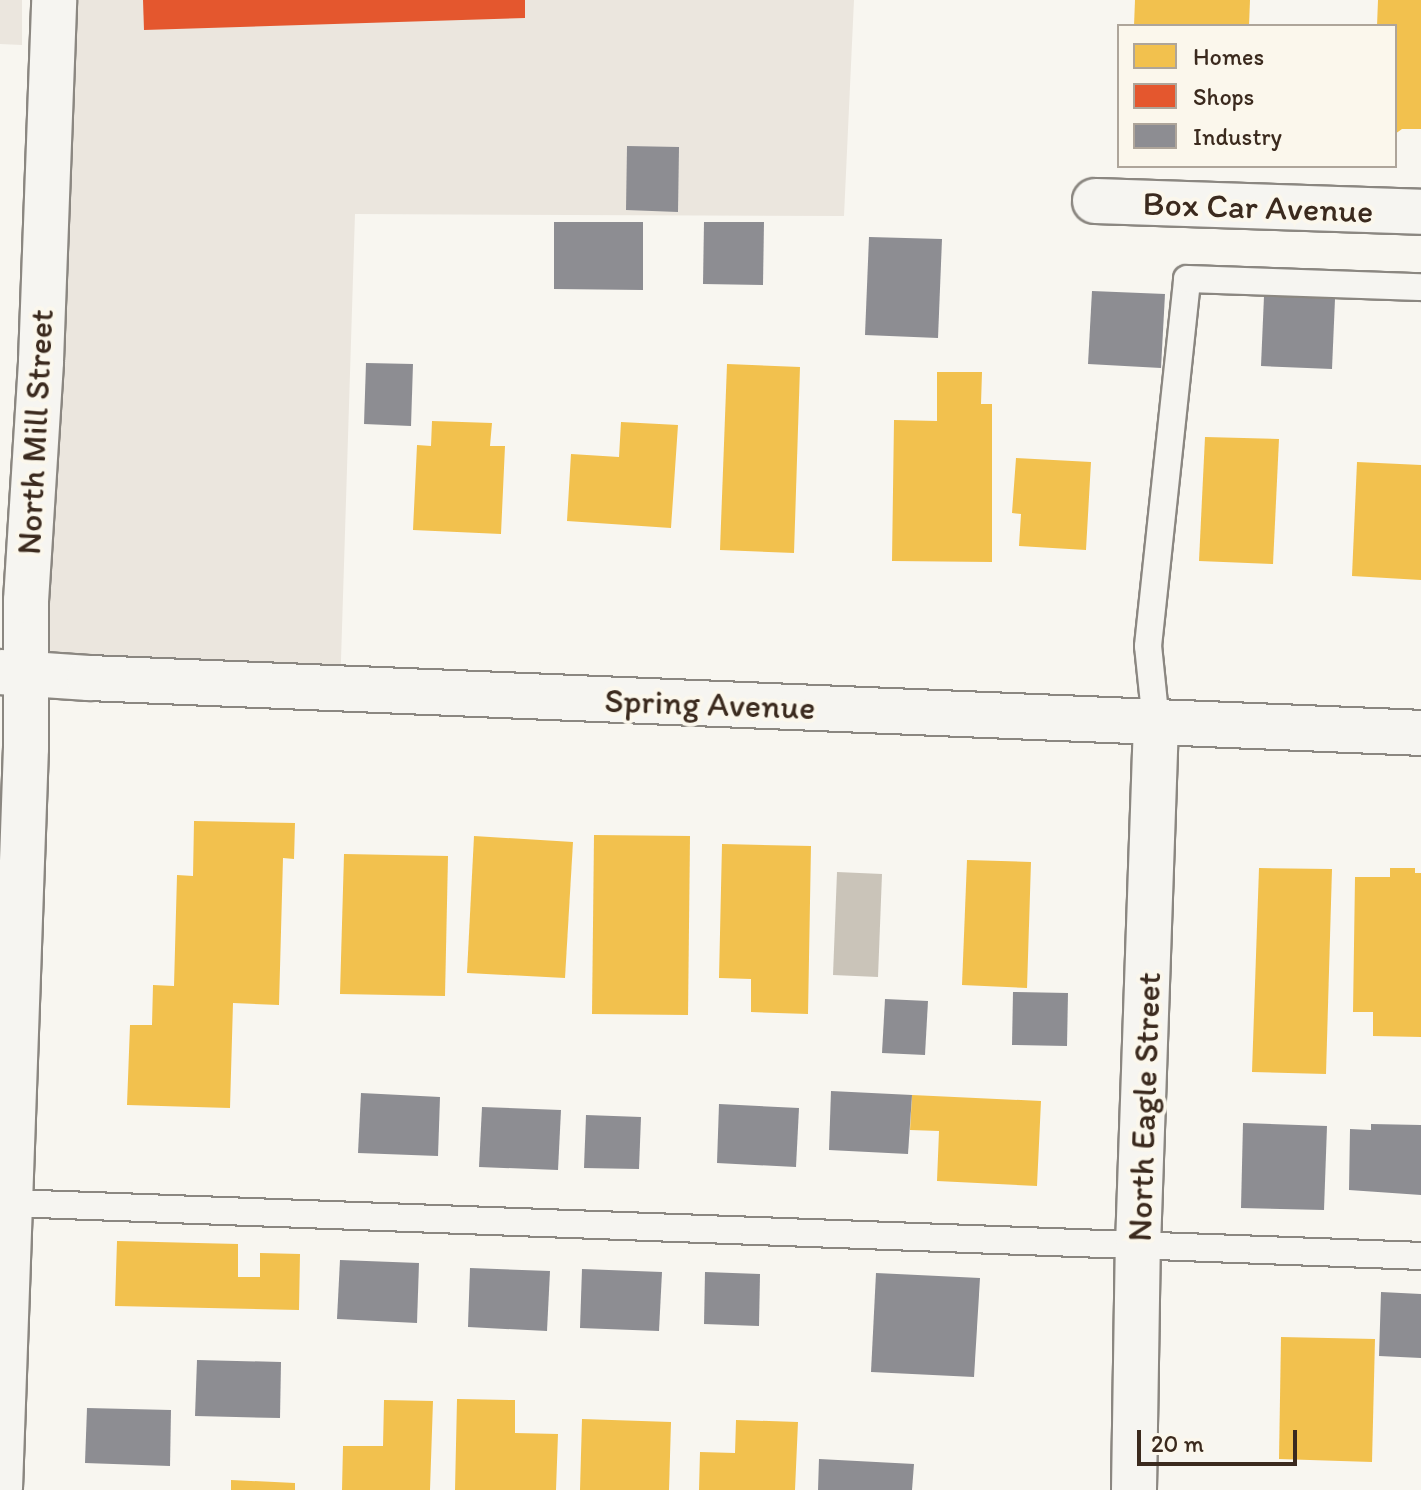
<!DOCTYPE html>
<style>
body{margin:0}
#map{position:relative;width:1421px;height:1490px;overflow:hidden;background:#f8f6f0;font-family:Itim,sans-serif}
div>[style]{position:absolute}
.built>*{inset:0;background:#ebe6de}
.water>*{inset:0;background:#cac4b9}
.homes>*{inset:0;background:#f2c14e}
.shops>*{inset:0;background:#e4572e}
.industry>*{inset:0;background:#8d8d92}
.roads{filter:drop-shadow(2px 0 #8b8781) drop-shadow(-2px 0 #8b8781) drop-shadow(0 2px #8b8781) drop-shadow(0 -2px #8b8781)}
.lane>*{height:26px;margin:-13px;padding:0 13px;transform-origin:13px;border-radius:13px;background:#f6f5f1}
.street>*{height:44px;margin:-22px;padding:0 22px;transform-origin:22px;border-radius:22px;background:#f6f5f1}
span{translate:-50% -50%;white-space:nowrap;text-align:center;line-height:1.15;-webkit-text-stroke:8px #fbf7ec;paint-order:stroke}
.street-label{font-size:34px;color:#3b2a1e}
.legend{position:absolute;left:1117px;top:24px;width:280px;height:144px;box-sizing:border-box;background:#fbf7ec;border:2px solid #aea59a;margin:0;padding:10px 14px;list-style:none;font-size:24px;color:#3b2a1e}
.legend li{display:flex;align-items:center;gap:16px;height:40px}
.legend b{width:40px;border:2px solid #aea59a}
.scale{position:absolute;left:1137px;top:1430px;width:160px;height:36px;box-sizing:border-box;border:4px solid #3b2a1e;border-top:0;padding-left:10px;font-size:24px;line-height:28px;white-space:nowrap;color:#3b2a1e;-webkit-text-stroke:6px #fbf7ec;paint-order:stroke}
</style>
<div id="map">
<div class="built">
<div style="clip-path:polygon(0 0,22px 0,22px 45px,0 44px)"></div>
<div style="clip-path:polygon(74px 0,854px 0,844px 216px,355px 214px,340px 692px,44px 687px,63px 359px)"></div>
</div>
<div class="water">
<div style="clip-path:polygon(837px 872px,882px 874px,878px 977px,833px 975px)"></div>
</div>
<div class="homes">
<div style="clip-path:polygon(1135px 0,1250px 0,1249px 26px,1134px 26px)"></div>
<div style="clip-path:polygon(1378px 0,1421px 0,1421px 129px,1402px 129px,1395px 134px,1395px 26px,1377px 26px)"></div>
<div style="clip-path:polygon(727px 364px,800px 367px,794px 553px,720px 550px)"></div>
<div style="clip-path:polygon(937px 372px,982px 372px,981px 404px,992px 404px,992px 562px,892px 561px,894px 420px,937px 421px)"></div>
<div style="clip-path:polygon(432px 421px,492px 423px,490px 446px,505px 446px,501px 534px,413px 530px,417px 445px,431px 446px)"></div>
<div style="clip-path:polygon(621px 422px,678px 425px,671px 528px,567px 521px,571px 454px,619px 457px)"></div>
<div style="clip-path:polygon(1205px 437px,1279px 439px,1273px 564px,1199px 561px)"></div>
<div style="clip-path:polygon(1016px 458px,1091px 462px,1086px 550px,1019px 546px,1021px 514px,1012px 513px)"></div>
<div style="clip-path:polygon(1357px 462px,1421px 465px,1421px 580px,1352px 576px)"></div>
<div style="clip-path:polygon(194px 821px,295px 823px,294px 859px,283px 858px,279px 1005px,233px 1003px,230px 1108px,127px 1105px,130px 1025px,152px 1025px,153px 985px,174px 986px,177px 875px,193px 876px)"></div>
<div style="clip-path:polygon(594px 835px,690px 836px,688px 1015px,592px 1014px)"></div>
<div style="clip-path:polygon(474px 836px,573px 842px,565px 978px,467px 973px)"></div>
<div style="clip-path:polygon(722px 844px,811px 846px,808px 1014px,751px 1012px,751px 979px,719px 978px)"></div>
<div style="clip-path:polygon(344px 854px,448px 856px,445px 996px,340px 994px)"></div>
<div style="clip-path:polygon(967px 860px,1031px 862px,1027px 988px,962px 985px)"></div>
<div style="clip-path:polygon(1259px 868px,1332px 869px,1326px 1074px,1252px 1072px)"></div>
<div style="clip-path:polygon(1390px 868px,1415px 868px,1415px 873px,1421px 873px,1421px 1037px,1373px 1036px,1373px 1012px,1353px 1012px,1355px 877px,1390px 877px)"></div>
<div style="clip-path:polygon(912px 1095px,1041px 1101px,1037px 1186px,937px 1181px,939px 1131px,910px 1130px)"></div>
<div style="clip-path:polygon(117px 1241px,238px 1244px,238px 1277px,260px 1277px,260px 1253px,300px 1254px,299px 1310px,115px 1306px)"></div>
<div style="clip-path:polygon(1281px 1337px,1375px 1339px,1372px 1462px,1279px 1459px)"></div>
<div style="clip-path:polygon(457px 1399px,515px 1400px,515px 1433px,558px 1434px,556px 1490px,455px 1490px)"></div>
<div style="clip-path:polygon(384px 1400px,433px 1401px,430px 1490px,342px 1490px,343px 1446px,383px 1446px)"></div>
<div style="clip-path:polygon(582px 1419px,671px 1422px,669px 1490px,580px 1490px)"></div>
<div style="clip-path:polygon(736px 1420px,798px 1422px,795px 1490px,699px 1490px,700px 1452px,735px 1453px)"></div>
<div style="clip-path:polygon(231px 1480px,295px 1483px,295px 1490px,231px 1490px)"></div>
</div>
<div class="shops">
<div style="clip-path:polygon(143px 0,525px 0,525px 18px,144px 30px)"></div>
</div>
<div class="industry">
<div style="clip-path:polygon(627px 146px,679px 147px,678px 212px,626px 210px)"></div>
<div style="clip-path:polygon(554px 222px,643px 222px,643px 290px,554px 289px)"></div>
<div style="clip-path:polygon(704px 222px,764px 222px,763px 285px,703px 284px)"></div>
<div style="clip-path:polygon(869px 237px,942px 239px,938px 338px,865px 335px)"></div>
<div style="clip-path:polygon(1092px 291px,1165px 294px,1161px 368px,1088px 364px)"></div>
<div style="clip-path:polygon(1264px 296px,1335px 299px,1332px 369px,1261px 366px)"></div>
<div style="clip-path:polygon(366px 363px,413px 364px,411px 426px,364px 424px)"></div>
<div style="clip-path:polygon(1013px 992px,1068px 993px,1067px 1046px,1012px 1045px)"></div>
<div style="clip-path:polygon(885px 999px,928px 1001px,925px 1055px,882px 1053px)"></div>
<div style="clip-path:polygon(831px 1091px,912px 1095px,908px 1154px,829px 1150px)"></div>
<div style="clip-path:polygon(361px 1093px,440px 1097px,438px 1156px,358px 1153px)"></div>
<div style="clip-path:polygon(719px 1104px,799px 1108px,796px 1167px,717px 1163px)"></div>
<div style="clip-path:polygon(482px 1107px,561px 1110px,558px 1170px,479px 1167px)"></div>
<div style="clip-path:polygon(586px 1115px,641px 1117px,639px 1169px,584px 1168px)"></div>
<div style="clip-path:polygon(1243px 1123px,1327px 1126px,1324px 1210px,1241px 1208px)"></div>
<div style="clip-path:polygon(1371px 1124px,1421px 1125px,1421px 1195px,1349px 1190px,1350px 1129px,1371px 1130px)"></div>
<div style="clip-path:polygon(340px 1260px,419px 1263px,417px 1323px,337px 1319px)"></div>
<div style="clip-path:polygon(470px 1268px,550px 1271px,547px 1331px,468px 1327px)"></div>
<div style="clip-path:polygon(582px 1269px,662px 1272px,659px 1331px,580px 1328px)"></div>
<div style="clip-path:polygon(705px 1272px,760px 1274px,759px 1326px,704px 1324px)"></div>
<div style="clip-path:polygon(876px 1273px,980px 1278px,974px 1377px,871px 1372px)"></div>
<div style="clip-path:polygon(1381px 1292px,1421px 1294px,1421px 1358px,1379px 1356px)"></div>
<div style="clip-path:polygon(197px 1360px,281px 1362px,280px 1418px,195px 1416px)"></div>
<div style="clip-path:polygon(87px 1408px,171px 1410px,170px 1466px,85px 1463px)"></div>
<div style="clip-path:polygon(819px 1459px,914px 1464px,912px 1490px,818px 1490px)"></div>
</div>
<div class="roads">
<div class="lane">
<div style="left:1156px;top:723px;width:77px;rotate:-95.9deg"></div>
<div style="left:1148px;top:646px;width:369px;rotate:-83.9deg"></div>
<div style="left:1187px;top:279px;width:234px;rotate:2deg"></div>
<div style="left:11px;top:1203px;width:1411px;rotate:2.15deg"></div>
</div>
<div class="street">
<div style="left:1095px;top:201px;width:326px;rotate:1.9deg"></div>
<div style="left:0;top:672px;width:89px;rotate:3.9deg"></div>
<div style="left:89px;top:678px;width:1333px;rotate:2.36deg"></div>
<div style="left:0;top:1488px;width:740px;rotate:-87.99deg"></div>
<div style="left:26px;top:748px;width:147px;rotate:-90deg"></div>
<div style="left:26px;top:601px;width:240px;rotate:-86.4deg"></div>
<div style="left:41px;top:361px;width:361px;rotate:-87.9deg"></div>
<div style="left:1134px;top:1490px;width:244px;rotate:-89.1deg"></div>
<div style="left:1138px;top:1246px;width:523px;rotate:-88.03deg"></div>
</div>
</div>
<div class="street-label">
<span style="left:1258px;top:207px;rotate:2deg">Box Car Avenue</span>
<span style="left:35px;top:432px;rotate:-87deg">North Mill Street</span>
<span style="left:710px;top:704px;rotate:2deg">Spring Avenue</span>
<span style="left:1144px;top:1107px;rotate:-88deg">North Eagle Street</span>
</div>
<ul class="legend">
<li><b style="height:22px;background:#f2c14e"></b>Homes</li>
<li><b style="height:22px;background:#e4572e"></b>Shops</li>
<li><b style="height:22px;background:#8d8d92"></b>Industry</li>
</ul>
<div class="scale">20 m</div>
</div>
